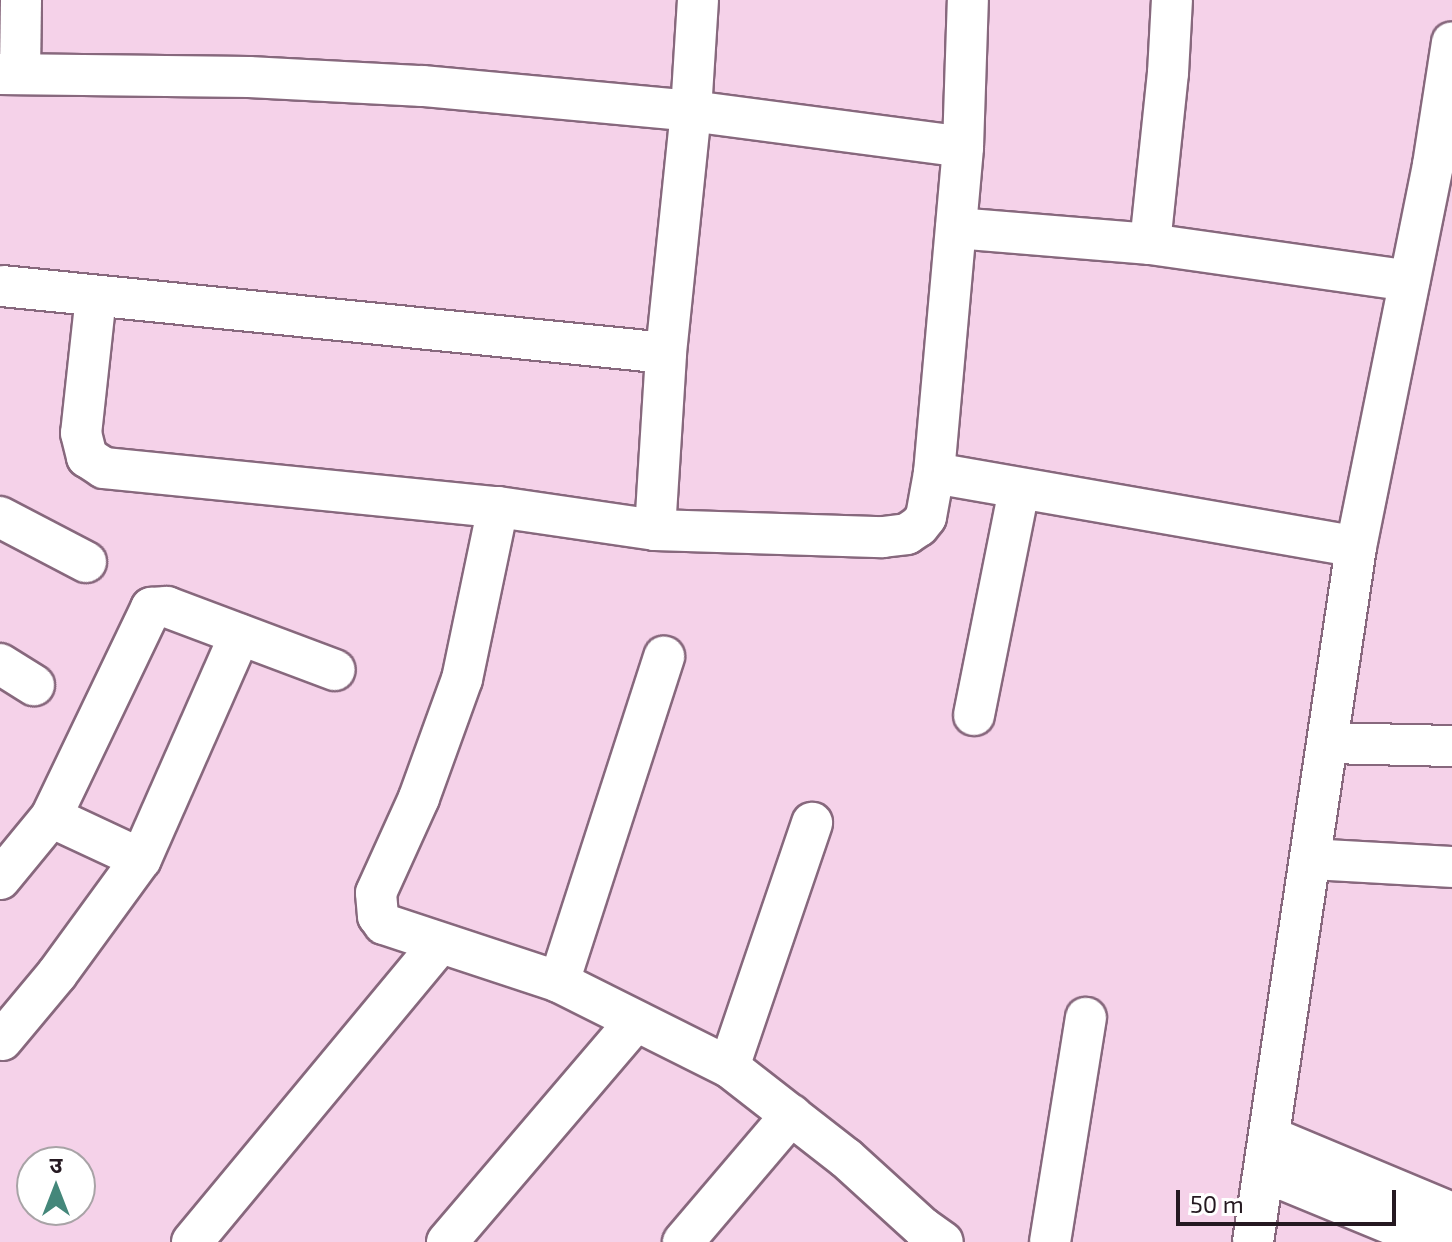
<!DOCTYPE html>
<meta charset="utf-8">
<style>
body{margin:0}
#map{position:relative;width:1452px;height:1242px;overflow:hidden;background:#f5d2e9;font-family:"Exo 2","Noto Sans Devanagari",sans-serif}
div>[style]{position:absolute}
.roads{filter:drop-shadow(2px 0 #87687d) drop-shadow(-2px 0 #87687d) drop-shadow(0 2px #87687d) drop-shadow(0 -2px #87687d)}
.minor>*{height:40px;margin:-20px;padding:0 20px;transform-origin:20px;border-radius:20px;background:#fff}
span{translate:-50% -50%;white-space:nowrap;text-align:center;line-height:1.15;-webkit-text-stroke:8px #fff;paint-order:stroke}
.north{position:absolute;left:16px;top:1146px;width:80px;height:80px;box-sizing:border-box;background:#fff;border:2px solid #a8a3a6;border-radius:50%;rotate:0deg;font-size:22px;font-weight:700;line-height:32px;text-align:center;color:#251921}
.north::after{content:'';display:block;margin:auto;width:28px;height:36px;background:#44877a;clip-path:polygon(50% 0,100% 100%,50% 72%,0 100%)}
.scale{position:absolute;left:1176px;top:1190px;width:220px;height:36px;box-sizing:border-box;border:4px solid #251921;border-top:0;padding-left:10px;font-size:24px;line-height:28px;white-space:nowrap;color:#251921;-webkit-text-stroke:6px #fff;paint-order:stroke}
</style>
<div id="map">
<div class="roads">
<div class="minor">
<div style="left:20px;top:72px;width:72px;rotate:-89.2deg"></div>
<div style="left:0;top:74px;width:249px;rotate:0.7deg"></div>
<div style="left:249px;top:77px;width:174px;rotate:3deg"></div>
<div style="left:423px;top:86px;width:269px;rotate:5.3deg"></div>
<div style="left:691px;top:111px;width:274px;rotate:7.5deg"></div>
<div style="left:956px;top:228px;width:195px;rotate:4.7deg"></div>
<div style="left:1150px;top:244px;width:262px;rotate:8.1deg"></div>
<div style="left:1150px;top:244px;width:172px;rotate:-84deg"></div>
<div style="left:1168px;top:73px;width:73px;rotate:-86.9deg"></div>
<div style="left:2px;top:286px;width:667px;rotate:5.76deg"></div>
<div style="left:96px;top:296px;width:138px;rotate:96.2deg"></div>
<div style="left:81px;top:433px;width:25px;rotate:76deg"></div>
<div style="left:87px;top:457px;width:20px;rotate:33deg"></div>
<div style="left:104px;top:468px;width:396px;rotate:5.7deg"></div>
<div style="left:498px;top:507px;width:159px;rotate:8.3deg"></div>
<div style="left:655px;top:530px;width:228px;rotate:1.8deg"></div>
<div style="left:883px;top:537px;width:24px;rotate:-7deg"></div>
<div style="left:907px;top:534px;width:14px;rotate:-34deg"></div>
<div style="left:919px;top:526px;width:11px;rotate:-52deg"></div>
<div style="left:926px;top:517px;width:45px;rotate:-79.7deg"></div>
<div style="left:934px;top:473px;width:327px;rotate:-84.9deg"></div>
<div style="left:963px;top:147px;width:147px;rotate:-88.1deg"></div>
<div style="left:934px;top:473px;width:428px;rotate:9.9deg"></div>
<div style="left:498px;top:507px;width:176px;rotate:101.8deg"></div>
<div style="left:462px;top:679px;width:127px;rotate:109.9deg"></div>
<div style="left:419px;top:798px;width:104px;rotate:114.4deg"></div>
<div style="left:376px;top:893px;width:23px;rotate:85deg"></div>
<div style="left:378px;top:916px;width:10px;rotate:53deg"></div>
<div style="left:384px;top:924px;width:184px;rotate:18.3deg"></div>
<div style="left:559px;top:982px;width:190px;rotate:26.6deg"></div>
<div style="left:729px;top:1067px;width:148px;rotate:37.9deg"></div>
<div style="left:846px;top:1158px;width:104px;rotate:42.3deg"></div>
<div style="left:923px;top:1228px;width:24px;rotate:35deg"></div>
<div style="left:0;top:517px;width:97px;rotate:27.6deg"></div>
<div style="left:655px;top:530px;width:177px;rotate:-86.4deg"></div>
<div style="left:666px;top:353px;width:243px;rotate:-84.1deg"></div>
<div style="left:691px;top:111px;width:111px;rotate:-86.4deg"></div>
<div style="left:0;top:664px;width:40px;rotate:32deg"></div>
<div style="left:974px;top:715px;width:229px;rotate:-78.7deg"></div>
<div style="left:1328px;top:743px;width:124px;rotate:1.4deg"></div>
<div style="left:51px;top:817px;width:99px;rotate:25deg"></div>
<div style="left:1310px;top:859px;width:142px;rotate:3.2deg"></div>
<div style="left:0;top:879px;width:80px;rotate:-50.6deg"></div>
<div style="left:51px;top:817px;width:232px;rotate:-64.4deg"></div>
<div style="left:151px;top:608px;width:16px;rotate:-4deg"></div>
<div style="left:167px;top:607px;width:179px;rotate:20.6deg"></div>
<div style="left:559px;top:982px;width:342px;rotate:-72.1deg"></div>
<div style="left:2px;top:1040px;width:86px;rotate:-50.2deg"></div>
<div style="left:57px;top:974px;width:142px;rotate:-53.9deg"></div>
<div style="left:141px;top:859px;width:245px;rotate:-66.2deg"></div>
<div style="left:729px;top:1067px;width:258px;rotate:-71.2deg"></div>
<div style="left:1270px;top:1137px;width:197px;rotate:22.7deg"></div>
<div style="left:1265px;top:1172px;width:184px;rotate:22.4deg"></div>
<div style="left:192px;top:1242px;width:388px;rotate:-50.3deg"></div>
<div style="left:447px;top:1242px;width:288px;rotate:-49.5deg"></div>
<div style="left:683px;top:1242px;width:167px;rotate:-49.6deg"></div>
<div style="left:1050px;top:1242px;width:227px;rotate:-80.9deg"></div>
<div style="left:1253px;top:1242px;width:703px;rotate:-81.57deg"></div>
<div style="left:1356px;top:547px;width:390px;rotate:-78.6deg"></div>
<div style="left:1433px;top:165px;width:124px;rotate:-81.2deg"></div>
</div>
</div>
<div class="north">उ</div>
<div class="scale">50 m</div>
</div>
